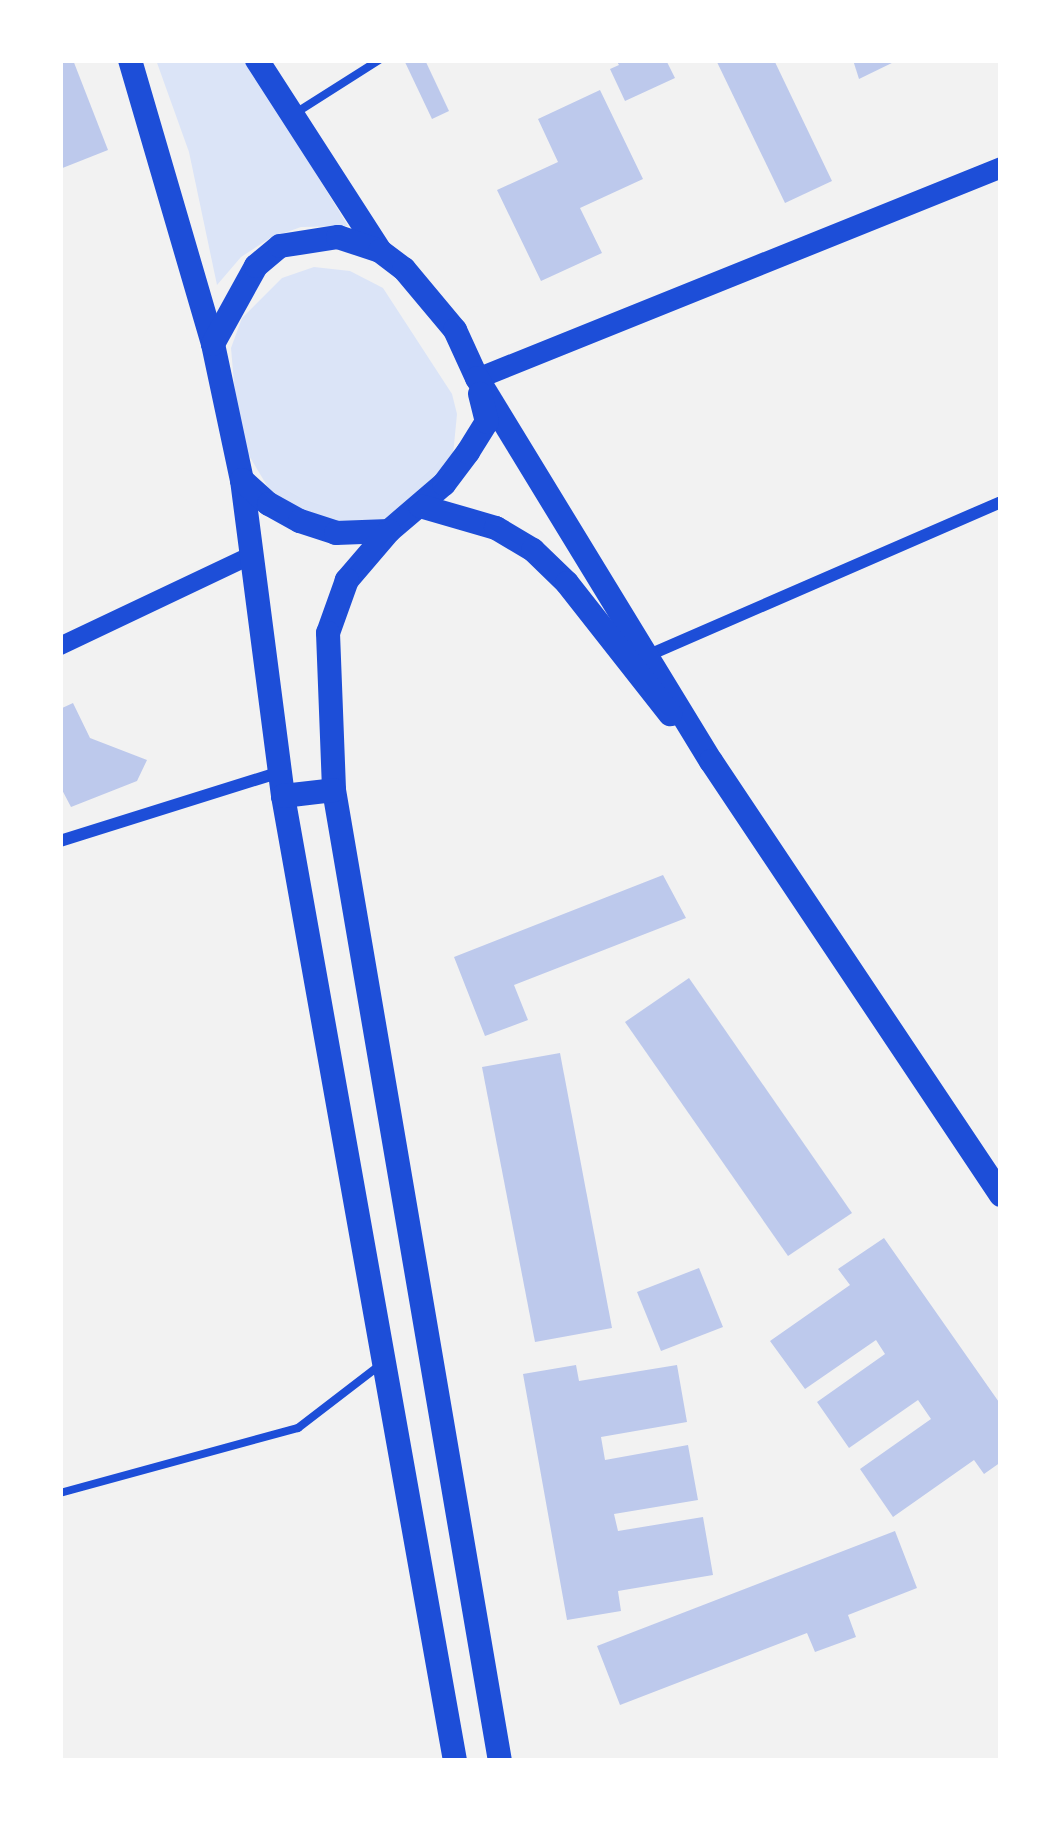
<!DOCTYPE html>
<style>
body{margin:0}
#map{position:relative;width:1061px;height:1821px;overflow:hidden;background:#f2f2f2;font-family:Cabin,sans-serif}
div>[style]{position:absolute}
.green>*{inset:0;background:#dbe4f7}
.building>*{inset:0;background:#bdc9ec}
.service>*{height:8px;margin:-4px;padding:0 4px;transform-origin:4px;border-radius:4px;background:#1d4ed8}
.minor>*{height:12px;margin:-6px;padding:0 6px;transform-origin:6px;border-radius:6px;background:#1d4ed8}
.tertiary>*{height:18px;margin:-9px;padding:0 9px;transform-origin:9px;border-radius:9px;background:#1d4ed8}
.secondary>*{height:21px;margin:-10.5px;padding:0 10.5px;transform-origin:10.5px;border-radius:10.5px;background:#1d4ed8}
.primary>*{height:24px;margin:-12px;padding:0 12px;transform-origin:12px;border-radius:12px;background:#1d4ed8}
span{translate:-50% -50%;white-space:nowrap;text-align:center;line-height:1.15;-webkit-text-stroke:9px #fff;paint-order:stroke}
.frame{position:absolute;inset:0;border:63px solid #fff;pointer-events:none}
</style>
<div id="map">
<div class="green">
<div style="clip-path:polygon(156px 60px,247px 60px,348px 226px,301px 227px,270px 238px,241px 257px,217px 285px,189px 152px)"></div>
<div style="clip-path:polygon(314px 267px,350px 271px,383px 288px,452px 394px,457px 414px,453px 455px,425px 497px,371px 527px,308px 518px,269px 489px,248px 454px,236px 406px,231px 348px,242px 318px,282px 278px)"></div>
</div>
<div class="building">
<div style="clip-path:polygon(60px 60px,73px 60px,108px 150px,60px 169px)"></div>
<div style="clip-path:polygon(404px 60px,425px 60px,449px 111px,432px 119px)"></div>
<div style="clip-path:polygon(616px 60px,666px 60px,675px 78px,625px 101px,610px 69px,619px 65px)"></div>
<div style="clip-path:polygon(716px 60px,774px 60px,832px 181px,785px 203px)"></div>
<div style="clip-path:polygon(853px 60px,898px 60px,859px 79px)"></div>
<div style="clip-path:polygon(600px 90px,643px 179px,580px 208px,602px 253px,541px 281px,497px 190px,558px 162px,538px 119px)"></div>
<div style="clip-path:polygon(73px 703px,90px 738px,147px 760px,137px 781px,71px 807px,60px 786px,60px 709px)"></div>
<div style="clip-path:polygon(663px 875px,686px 918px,514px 985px,528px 1020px,485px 1036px,454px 957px)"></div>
<div style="clip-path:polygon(689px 978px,852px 1213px,788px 1256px,625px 1022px)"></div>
<div style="clip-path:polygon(560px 1053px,612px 1328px,535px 1342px,482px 1067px)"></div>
<div style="clip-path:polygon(884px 1238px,1001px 1405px,1001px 1462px,984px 1474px,974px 1460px,893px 1517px,860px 1469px,931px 1419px,918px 1400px,849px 1448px,817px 1402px,885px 1354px,876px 1340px,805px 1389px,770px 1341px,850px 1285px,838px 1269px)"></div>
<div style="clip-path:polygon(699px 1268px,723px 1327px,661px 1351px,637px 1292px)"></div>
<div style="clip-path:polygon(576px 1365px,579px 1381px,677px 1365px,687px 1422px,601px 1437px,605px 1460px,688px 1445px,698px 1500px,614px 1514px,618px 1531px,703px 1517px,713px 1575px,618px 1591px,621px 1611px,567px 1620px,523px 1374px)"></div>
<div style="clip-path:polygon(895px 1531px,917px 1588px,848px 1615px,856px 1637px,815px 1652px,807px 1633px,620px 1705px,597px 1646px)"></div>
</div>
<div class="service">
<div style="left:294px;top:114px;width:101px;rotate:-32.4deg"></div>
<div style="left:60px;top:1493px;width:247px;rotate:-15.3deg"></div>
<div style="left:298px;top:1428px;width:103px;rotate:-37.5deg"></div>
</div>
<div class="minor">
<div style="left:649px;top:655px;width:384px;rotate:-23.5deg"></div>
<div style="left:60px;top:841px;width:231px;rotate:-17.4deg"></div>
</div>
<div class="tertiary">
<div style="left:60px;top:646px;width:212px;rotate:-25.4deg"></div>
</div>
<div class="secondary">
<div style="left:477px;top:378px;width:565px;rotate:-21.93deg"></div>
</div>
<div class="primary">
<div style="left:130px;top:60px;width:296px;rotate:73.7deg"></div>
<div style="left:213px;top:344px;width:139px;rotate:78deg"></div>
<div style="left:242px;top:480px;width:319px;rotate:82.6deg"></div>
<div style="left:283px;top:796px;width:980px;rotate:79.89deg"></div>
<div style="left:257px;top:60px;width:227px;rotate:57.2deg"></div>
<div style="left:213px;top:344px;width:89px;rotate:-61.1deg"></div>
<div style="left:256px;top:266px;width:31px;rotate:-40deg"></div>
<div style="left:280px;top:246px;width:59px;rotate:-8.8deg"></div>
<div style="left:338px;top:237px;width:44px;rotate:18.4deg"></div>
<div style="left:380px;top:251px;width:30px;rotate:37deg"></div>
<div style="left:404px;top:269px;width:80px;rotate:50.1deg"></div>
<div style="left:455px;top:330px;width:53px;rotate:65.4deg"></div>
<div style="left:477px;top:378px;width:449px;rotate:58.6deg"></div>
<div style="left:711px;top:761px;width:522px;rotate:56.25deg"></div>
<div style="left:242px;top:480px;width:36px;rotate:42deg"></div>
<div style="left:269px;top:504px;width:35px;rotate:29deg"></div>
<div style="left:300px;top:521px;width:38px;rotate:18deg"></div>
<div style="left:336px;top:533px;width:53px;rotate:-2.2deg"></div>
<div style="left:389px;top:531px;width:72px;rotate:-40.5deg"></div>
<div style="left:444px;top:484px;width:40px;rotate:-53deg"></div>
<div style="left:468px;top:452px;width:36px;rotate:-58deg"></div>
<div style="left:487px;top:422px;width:29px;rotate:-104deg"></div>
<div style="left:420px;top:506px;width:79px;rotate:16.1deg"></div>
<div style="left:496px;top:528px;width:43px;rotate:30.7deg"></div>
<div style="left:533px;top:550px;width:47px;rotate:44.1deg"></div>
<div style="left:567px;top:583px;width:167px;rotate:51.8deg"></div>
<div style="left:389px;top:531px;width:65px;rotate:130.6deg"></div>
<div style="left:347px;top:580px;width:56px;rotate:109.7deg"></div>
<div style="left:328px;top:633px;width:157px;rotate:87.8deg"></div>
<div style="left:334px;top:790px;width:985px;rotate:80.3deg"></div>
<div style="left:283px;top:796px;width:51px;rotate:-6.7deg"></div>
</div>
<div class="frame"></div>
</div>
